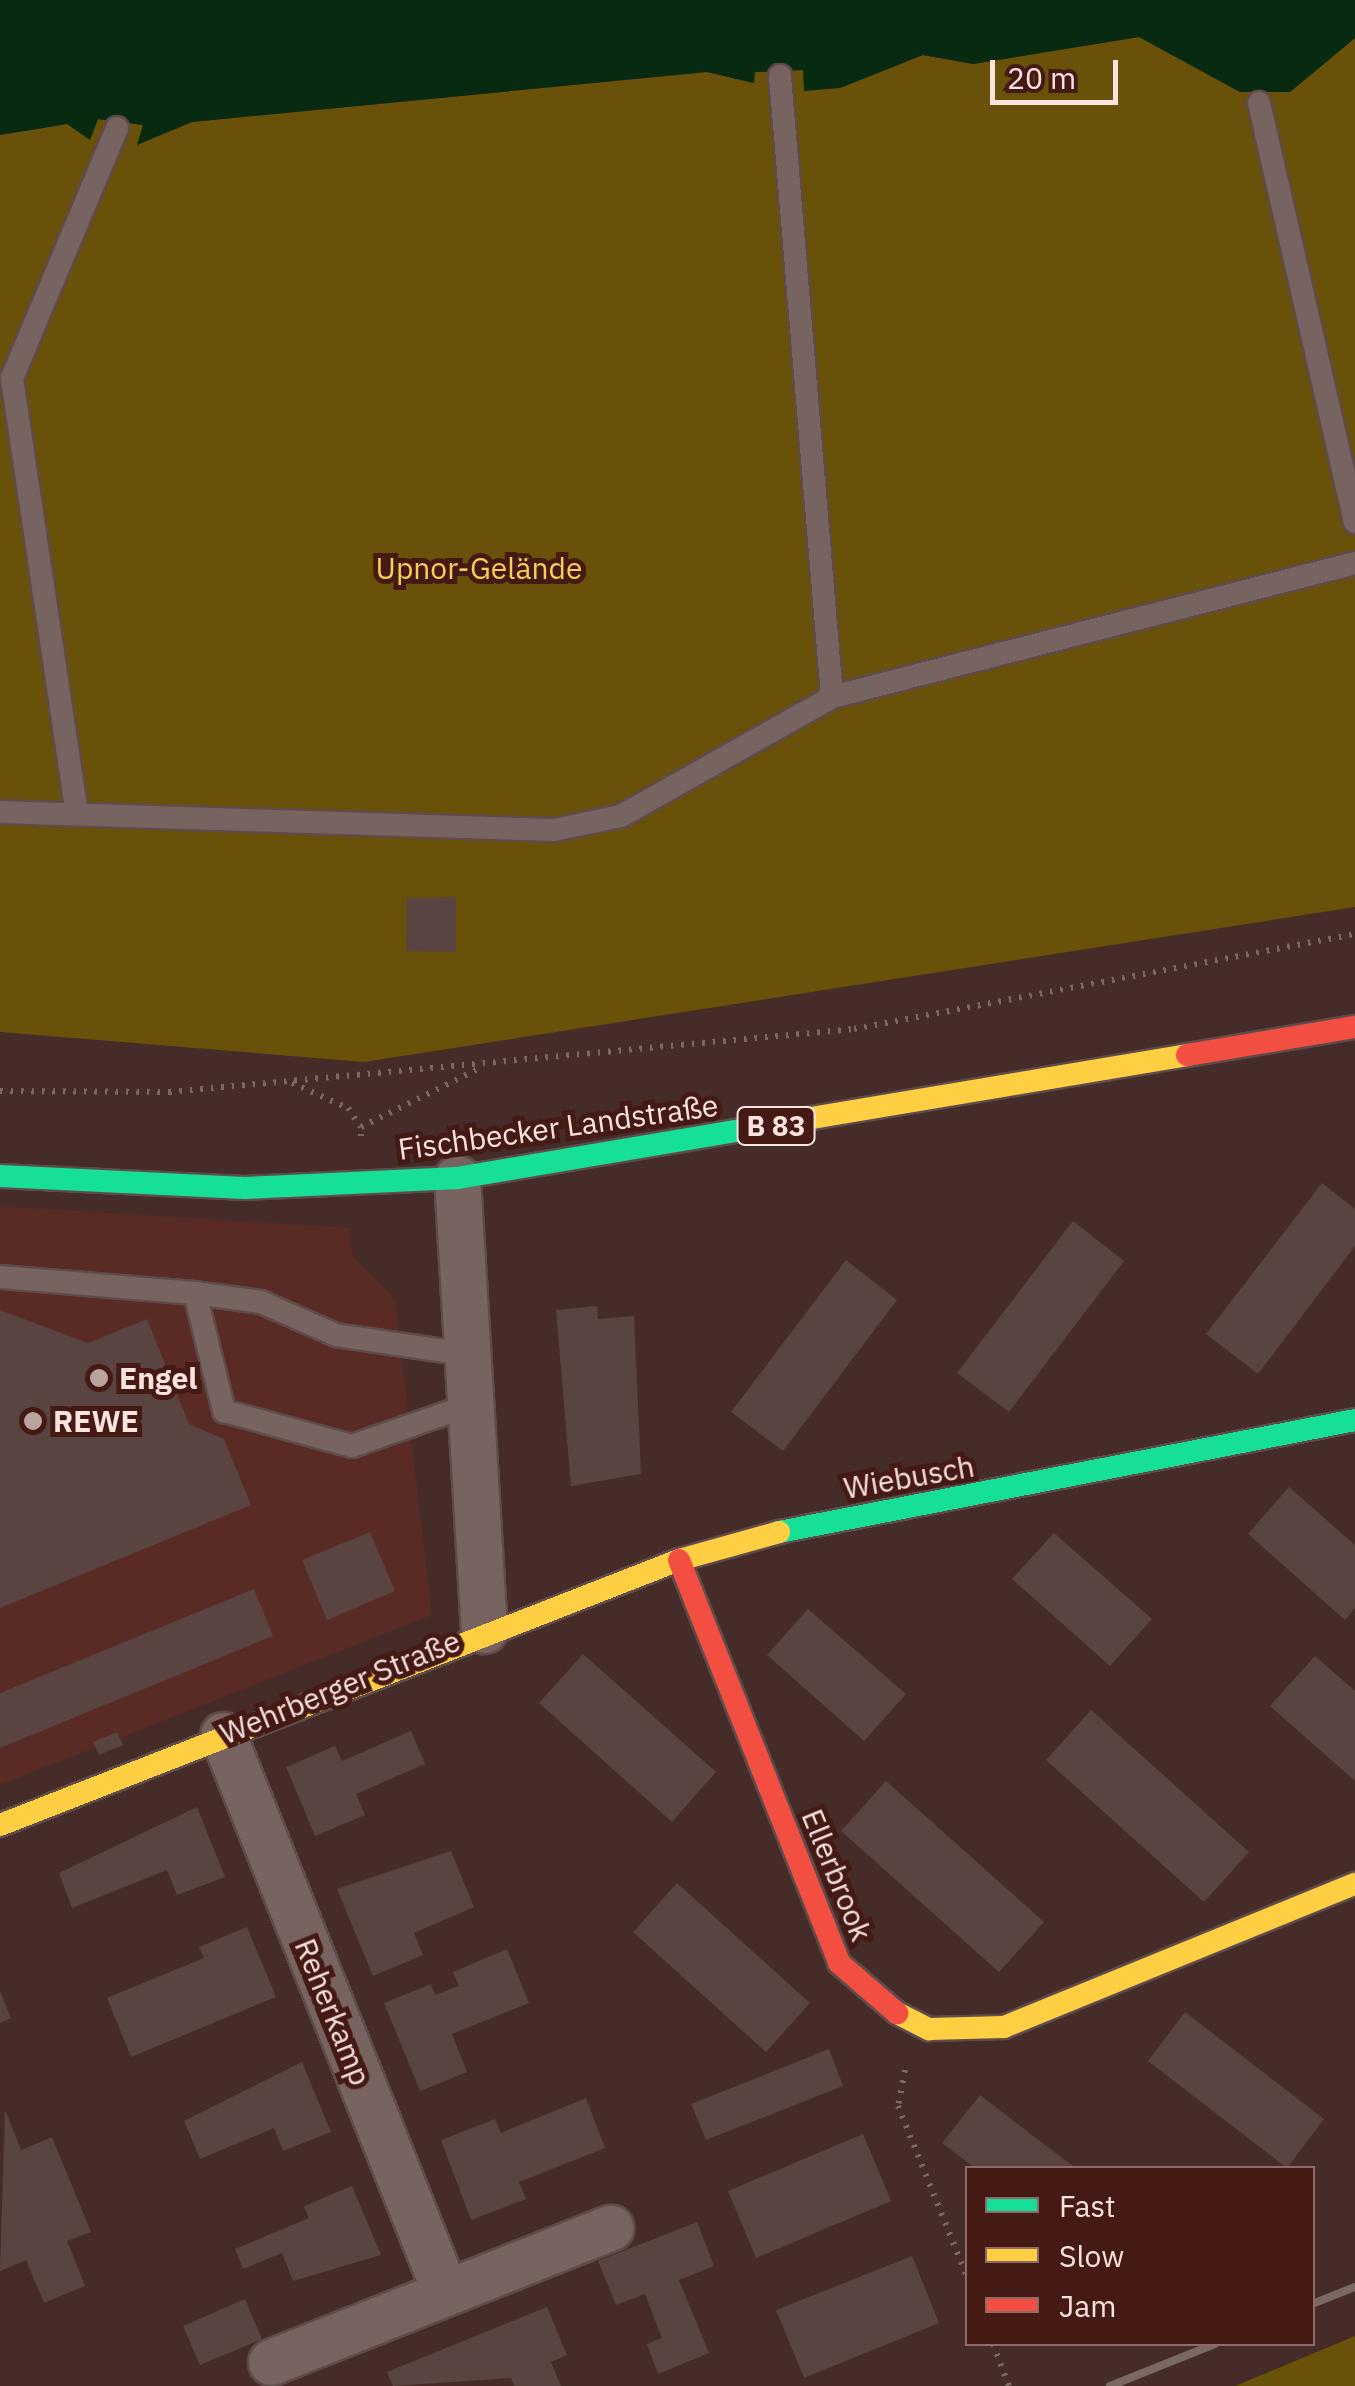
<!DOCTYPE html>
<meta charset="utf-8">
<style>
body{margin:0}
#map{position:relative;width:1355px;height:2386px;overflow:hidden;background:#452c29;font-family:"IBM Plex Sans",sans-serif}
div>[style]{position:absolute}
.built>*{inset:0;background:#5a2a24}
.green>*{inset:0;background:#695109}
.water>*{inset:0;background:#082a10}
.building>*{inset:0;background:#594441}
.path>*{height:6px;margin-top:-3px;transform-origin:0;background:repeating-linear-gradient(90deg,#7b6866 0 2.5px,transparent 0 10.5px)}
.roads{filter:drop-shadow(2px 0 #5f4b49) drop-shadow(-2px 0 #5f4b49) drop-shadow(0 2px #5f4b49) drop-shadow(0 -2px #5f4b49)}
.lane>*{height:22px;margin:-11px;padding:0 11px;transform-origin:11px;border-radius:11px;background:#776360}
.street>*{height:45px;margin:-22.5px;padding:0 22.5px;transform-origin:22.5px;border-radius:22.5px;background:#776360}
.fast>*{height:22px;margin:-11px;padding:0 11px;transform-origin:11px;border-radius:11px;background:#16e098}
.slow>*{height:22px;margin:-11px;padding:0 11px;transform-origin:11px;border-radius:11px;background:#ffcf43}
.jam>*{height:22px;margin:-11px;padding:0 11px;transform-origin:11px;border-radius:11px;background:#f24e42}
.rail>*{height:8px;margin:-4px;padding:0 4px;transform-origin:4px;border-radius:4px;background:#7a6864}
.dots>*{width:28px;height:28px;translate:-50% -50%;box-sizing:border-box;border:5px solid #451a15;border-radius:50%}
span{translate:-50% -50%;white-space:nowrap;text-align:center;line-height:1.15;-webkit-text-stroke:10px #451a15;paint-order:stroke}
.shield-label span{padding:2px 8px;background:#451a15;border:2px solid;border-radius:8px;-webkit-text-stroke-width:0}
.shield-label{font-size:28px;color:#fbe4e0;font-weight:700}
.park-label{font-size:30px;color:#f8ce58}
.street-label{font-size:30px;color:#fbe4e0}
.poi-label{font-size:30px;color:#fbe4e0;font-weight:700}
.left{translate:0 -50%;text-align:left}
.legend{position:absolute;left:965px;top:2166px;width:350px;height:180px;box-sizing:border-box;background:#451a15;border:2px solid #8e6b66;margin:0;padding:12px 18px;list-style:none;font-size:30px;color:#fbe4e0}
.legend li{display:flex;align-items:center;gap:20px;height:50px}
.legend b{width:50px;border:2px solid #8e6b66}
.scale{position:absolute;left:990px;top:60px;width:128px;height:45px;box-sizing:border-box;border:5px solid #fbe4e0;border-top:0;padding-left:12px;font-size:30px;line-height:35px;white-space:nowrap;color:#fbe4e0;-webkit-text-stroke:8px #451a15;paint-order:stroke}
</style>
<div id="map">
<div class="built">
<div style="clip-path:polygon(0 1206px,349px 1228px,353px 1257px,395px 1299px,432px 1615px,0 1785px)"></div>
</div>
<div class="green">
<div style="clip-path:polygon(1139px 37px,1240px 92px,1290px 92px,1355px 38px,1355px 907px,364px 1062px,0 1032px,0 135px,97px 119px,143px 125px,138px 144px,192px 122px,707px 72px,754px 83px,754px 72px,804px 70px,840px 88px,923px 55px,973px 64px)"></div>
<div style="clip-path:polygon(1355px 2336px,1355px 2386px,1235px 2386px)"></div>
</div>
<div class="water">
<div style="clip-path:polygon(0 0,1355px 0,1355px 38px,1290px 92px,1240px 92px,1139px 37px,973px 64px,923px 55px,840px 88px,804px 91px,803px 70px,755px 72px,754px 83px,707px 72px,192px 122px,137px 145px,143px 125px,98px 119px,90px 140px,67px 124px,0 135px)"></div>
</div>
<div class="building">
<div style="clip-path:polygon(456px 897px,456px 952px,406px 951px,407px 898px)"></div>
<div style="clip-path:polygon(1322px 1183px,1355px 1209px,1355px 1246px,1258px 1374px,1206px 1334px)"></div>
<div style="clip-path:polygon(1073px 1221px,1124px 1261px,1009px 1412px,957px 1373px)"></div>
<div style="clip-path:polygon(846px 1260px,897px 1300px,783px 1451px,731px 1412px)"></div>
<div style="clip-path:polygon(597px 1306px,598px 1319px,634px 1316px,641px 1474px,571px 1486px,556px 1310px)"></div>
<div style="clip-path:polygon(0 1310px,88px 1343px,147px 1319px,189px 1424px,224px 1439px,251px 1505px,0 1608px)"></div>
<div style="clip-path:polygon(1289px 1487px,1355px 1545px,1355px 1608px,1345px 1620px,1248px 1534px)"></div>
<div style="clip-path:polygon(370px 1532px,395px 1591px,327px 1620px,302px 1560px)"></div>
<div style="clip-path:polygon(1054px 1533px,1152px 1619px,1110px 1666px,1012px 1579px)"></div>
<div style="clip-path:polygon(254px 1589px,273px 1636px,0 1748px,0 1693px)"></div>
<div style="clip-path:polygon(808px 1609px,906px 1694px,864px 1741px,767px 1655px)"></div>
<div style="clip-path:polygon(583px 1654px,716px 1772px,672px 1822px,539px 1703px)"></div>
<div style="clip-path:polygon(1315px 1656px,1355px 1691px,1355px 1781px,1270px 1706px)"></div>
<div style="clip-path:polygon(1091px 1710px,1249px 1852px,1204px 1902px,1046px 1760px)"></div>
<div style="clip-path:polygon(411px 1731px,425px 1764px,356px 1794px,365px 1815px,315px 1836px,286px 1767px,335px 1746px,342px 1761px)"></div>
<div style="clip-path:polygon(117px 1732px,123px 1745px,99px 1755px,93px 1742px)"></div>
<div style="clip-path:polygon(886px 1781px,1044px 1922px,999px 1972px,841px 1831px)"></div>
<div style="clip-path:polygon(197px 1807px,225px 1877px,177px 1895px,167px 1870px,72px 1908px,59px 1873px)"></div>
<div style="clip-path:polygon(451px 1851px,474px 1907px,414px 1933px,423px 1955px,373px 1976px,337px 1889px)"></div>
<div style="clip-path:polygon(677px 1883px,810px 2003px,766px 2052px,633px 1932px)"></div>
<div style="clip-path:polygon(247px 1927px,276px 1997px,131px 2057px,107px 1998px,204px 1958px,199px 1947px)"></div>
<div style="clip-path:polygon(507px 1949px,529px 2003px,452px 2034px,467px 2072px,420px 2091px,384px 2003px,431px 1984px,435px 1995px,459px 1986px,453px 1972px)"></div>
<div style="clip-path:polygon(0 1991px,11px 2018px,0 2023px)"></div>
<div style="clip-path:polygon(1185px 2012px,1324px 2119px,1287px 2168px,1148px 2061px)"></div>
<div style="clip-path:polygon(829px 2049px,843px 2086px,706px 2140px,691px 2104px)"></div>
<div style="clip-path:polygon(302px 2062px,331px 2132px,283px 2151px,274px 2128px,200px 2159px,184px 2121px)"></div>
<div style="clip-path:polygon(980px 2095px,1049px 2148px,1076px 2168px,975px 2168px,942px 2143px)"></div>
<div style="clip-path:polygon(586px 2098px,605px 2148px,519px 2182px,526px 2199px,471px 2220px,441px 2140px,495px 2119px,501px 2133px)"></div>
<div style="clip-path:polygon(5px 2110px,21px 2150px,52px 2137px,91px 2232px,67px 2241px,85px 2286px,44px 2303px,26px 2260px,0 2271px)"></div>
<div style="clip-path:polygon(863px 2134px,891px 2201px,756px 2258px,728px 2191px)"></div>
<div style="clip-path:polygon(352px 2186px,381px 2255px,293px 2281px,282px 2253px,243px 2269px,235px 2249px,309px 2218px,304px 2206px)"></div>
<div style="clip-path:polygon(697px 2222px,714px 2266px,679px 2280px,709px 2353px,658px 2374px,647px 2344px,662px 2338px,645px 2294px,616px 2305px,598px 2261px)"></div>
<div style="clip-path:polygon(912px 2256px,939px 2323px,804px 2378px,776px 2310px)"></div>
<div style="clip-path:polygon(245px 2299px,262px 2339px,200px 2365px,183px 2326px)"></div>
<div style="clip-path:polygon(547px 2307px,567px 2355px,551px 2362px,561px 2386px,514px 2386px,511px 2378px,393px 2386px,387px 2372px)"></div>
</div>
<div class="path">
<div style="left:292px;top:1083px;width:61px;rotate:24.1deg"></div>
<div style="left:348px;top:1108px;width:23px;rotate:56deg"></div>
<div style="left:0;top:1091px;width:169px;rotate:0.3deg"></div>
<div style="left:169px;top:1092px;width:688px;rotate:-5.25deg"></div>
<div style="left:854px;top:1029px;width:510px;rotate:-10.74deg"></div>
<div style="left:361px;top:1136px;width:9px;rotate:-90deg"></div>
<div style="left:361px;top:1127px;width:133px;rotate:-26.4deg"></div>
<div style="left:905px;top:2070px;width:37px;rotate:101deg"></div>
<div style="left:898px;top:2106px;width:187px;rotate:68deg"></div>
<div style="left:993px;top:2344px;width:45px;rotate:69.1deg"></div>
</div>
<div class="roads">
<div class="lane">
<div style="left:780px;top:76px;width:623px;rotate:85.21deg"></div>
<div style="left:1259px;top:103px;width:430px;rotate:77.1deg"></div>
<div style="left:0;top:812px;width:554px;rotate:1.86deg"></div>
<div style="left:554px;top:830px;width:68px;rotate:-11.8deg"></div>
<div style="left:621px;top:816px;width:242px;rotate:-29.4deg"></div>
<div style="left:832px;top:697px;width:540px;rotate:-14.37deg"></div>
<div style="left:77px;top:814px;width:441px;rotate:-98.5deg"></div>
<div style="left:12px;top:378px;width:271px;rotate:-67.2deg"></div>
<div style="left:0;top:1277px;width:196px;rotate:4.7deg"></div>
<div style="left:465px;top:1354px;width:130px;rotate:-171.6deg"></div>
<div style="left:336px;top:1335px;width:82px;rotate:-156.3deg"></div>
<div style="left:261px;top:1302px;width:67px;rotate:-172.2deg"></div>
<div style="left:195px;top:1293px;width:122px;rotate:76.2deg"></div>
<div style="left:224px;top:1411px;width:133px;rotate:15.3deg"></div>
<div style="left:352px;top:1446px;width:122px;rotate:-19.2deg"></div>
</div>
<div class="street">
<div style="left:457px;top:1178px;width:453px;rotate:86.6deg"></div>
<div style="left:223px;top:1735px;width:596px;rotate:68.25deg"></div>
<div style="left:271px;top:2362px;width:365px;rotate:-21.6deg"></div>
</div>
<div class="fast">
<div style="left:0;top:1176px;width:245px;rotate:2.8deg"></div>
<div style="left:245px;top:1188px;width:212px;rotate:-2.7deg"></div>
<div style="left:457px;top:1178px;width:365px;rotate:-9.6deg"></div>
<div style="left:779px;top:1532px;width:587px;rotate:-11deg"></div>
</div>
<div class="slow">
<div style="left:817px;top:1117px;width:375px;rotate:-9.5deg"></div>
<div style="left:0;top:1825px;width:729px;rotate:-21.32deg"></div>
<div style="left:679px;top:1560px;width:104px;rotate:-15.6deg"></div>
<div style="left:897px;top:2013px;width:36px;rotate:27deg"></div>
<div style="left:929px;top:2029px;width:75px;rotate:-1.5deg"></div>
<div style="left:1004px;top:2027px;width:379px;rotate:-22.2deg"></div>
</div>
<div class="jam">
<div style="left:1187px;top:1055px;width:170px;rotate:-9.5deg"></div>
<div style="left:679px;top:1560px;width:434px;rotate:68.3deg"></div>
<div style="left:839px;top:1963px;width:77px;rotate:40.8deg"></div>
</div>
</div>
<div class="rail">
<div style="left:1312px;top:2304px;width:46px;rotate:-21.6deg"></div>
<div style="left:1110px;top:2386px;width:113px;rotate:-21.8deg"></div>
</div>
<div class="dots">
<div style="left:99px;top:1378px;background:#bba4a0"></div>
<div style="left:33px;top:1421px;background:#bba4a0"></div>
</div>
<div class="shield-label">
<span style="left:776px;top:1126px">B 83</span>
</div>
<div class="park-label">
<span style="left:479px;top:568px">Upnor-Gelände</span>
</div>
<div class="street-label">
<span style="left:558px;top:1127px;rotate:-8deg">Fischbecker Landstraße</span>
<span style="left:909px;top:1477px;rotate:-10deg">Wiebusch</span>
<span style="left:340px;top:1687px;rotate:-22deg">Wehrberger Straße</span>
<span style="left:837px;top:1875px;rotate:68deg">Ellerbrook</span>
<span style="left:333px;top:2012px;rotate:68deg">Reherkamp</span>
</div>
<div class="poi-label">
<span class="left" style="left:119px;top:1378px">Engel</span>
<span class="left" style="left:53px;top:1421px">REWE</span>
</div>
<ul class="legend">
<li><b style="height:12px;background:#16e098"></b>Fast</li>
<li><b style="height:12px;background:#ffcf43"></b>Slow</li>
<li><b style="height:12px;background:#f24e42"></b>Jam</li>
</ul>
<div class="scale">20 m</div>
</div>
